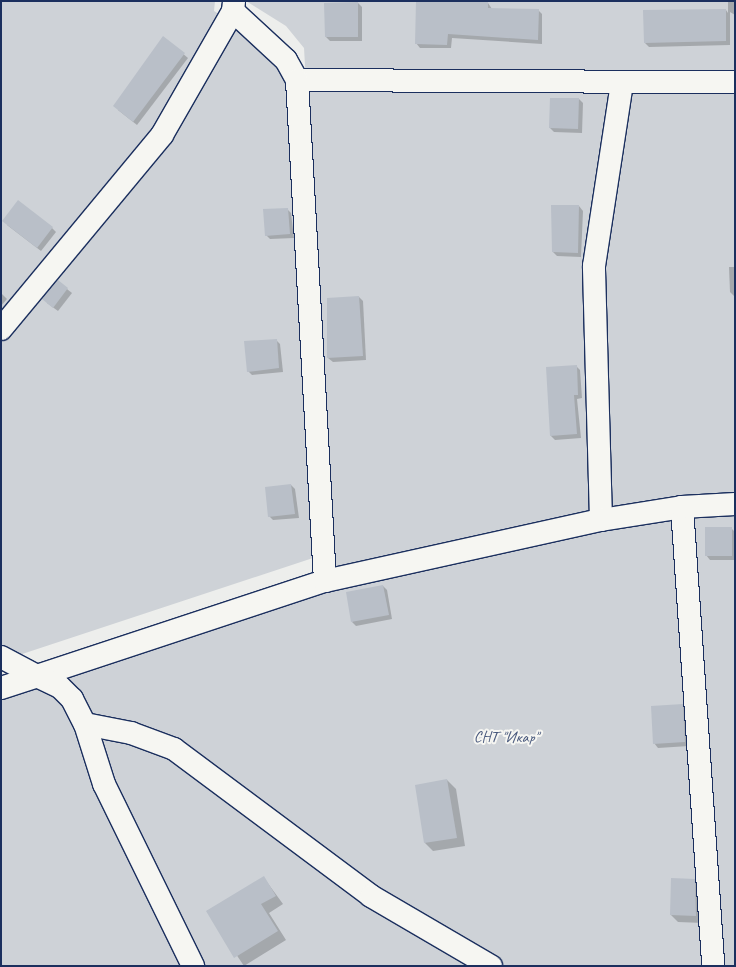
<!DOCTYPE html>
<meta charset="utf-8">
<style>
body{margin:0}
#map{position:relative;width:736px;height:967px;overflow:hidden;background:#edeeec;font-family:Caveat,sans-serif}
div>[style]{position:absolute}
.green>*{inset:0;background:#ced2d7}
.shadow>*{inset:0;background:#0003}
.building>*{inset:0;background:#b9bfc8}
.roads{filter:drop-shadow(1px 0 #1b2f5e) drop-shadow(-1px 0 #1b2f5e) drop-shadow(0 1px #1b2f5e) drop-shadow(0 -1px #1b2f5e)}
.minor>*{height:22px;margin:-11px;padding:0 11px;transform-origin:11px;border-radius:11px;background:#f6f6f2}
span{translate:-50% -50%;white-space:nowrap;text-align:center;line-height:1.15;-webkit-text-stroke:4px #f6f6f2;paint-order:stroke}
.park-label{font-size:16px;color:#48587c}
.frame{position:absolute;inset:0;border:2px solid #1b2f5e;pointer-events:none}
</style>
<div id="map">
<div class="green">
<div style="clip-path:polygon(1px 1px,215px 1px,214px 11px,254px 36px,284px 67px,316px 557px,1px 661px)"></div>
<div style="clip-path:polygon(246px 1px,735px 1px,735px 966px,1px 966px,1px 696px,335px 586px,304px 48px,286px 26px)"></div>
</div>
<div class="shadow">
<div style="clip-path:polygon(417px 1px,488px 3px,492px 9px,538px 10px,542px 14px,542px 44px,452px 38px,451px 48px,420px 48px,416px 43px)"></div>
<div style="clip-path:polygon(728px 1px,735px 1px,735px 15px,730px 12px,730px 45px,649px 47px,645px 43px,726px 10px,728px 13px)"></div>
<div style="clip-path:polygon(358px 3px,362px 7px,362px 41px,330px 41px,326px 37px)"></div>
<div style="clip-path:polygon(163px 37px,188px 58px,137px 125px,118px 110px)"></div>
<div style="clip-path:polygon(579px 99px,583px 103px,582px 133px,554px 132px,550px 128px)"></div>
<div style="clip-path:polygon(579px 206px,583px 211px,581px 257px,557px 256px,553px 252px)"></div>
<div style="clip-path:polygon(287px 209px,291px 213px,294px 238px,270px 239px,266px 235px)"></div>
<div style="clip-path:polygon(7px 225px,52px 228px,56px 232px,41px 251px)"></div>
<div style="clip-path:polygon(729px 267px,735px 267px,735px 297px,730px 292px)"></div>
<div style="clip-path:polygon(58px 282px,72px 293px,58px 311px,47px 303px)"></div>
<div style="clip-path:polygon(1px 293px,7px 299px,1px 306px)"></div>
<div style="clip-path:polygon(359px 297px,363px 301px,366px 360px,333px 362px,328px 358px,328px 299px)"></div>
<div style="clip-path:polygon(276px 340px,280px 344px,283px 372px,252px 375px,248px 371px)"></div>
<div style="clip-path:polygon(576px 366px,580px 370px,582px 398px,577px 399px,581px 438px,555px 440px,551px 436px,547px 368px)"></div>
<div style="clip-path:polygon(291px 485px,295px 489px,299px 518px,273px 520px,269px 516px)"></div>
<div style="clip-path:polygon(731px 528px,735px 532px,735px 560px,710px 560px,706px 555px)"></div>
<div style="clip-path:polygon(383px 586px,387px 590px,392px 619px,356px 626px,352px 622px)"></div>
<div style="clip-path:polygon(682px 705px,687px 709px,689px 746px,658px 748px,654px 743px)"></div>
<div style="clip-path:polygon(447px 780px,456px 789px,465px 846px,433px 851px,425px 843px)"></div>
<div style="clip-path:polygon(264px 878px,283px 904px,269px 913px,286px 940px,244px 966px,207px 911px)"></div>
<div style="clip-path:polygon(694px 880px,701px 887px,703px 923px,678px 922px,671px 915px)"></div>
</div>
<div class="building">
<div style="clip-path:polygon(416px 1px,488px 2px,488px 8px,539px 9px,538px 40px,448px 34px,447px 45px,415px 44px)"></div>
<div style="clip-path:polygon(358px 2px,358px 37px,325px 37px,324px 3px)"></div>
<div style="clip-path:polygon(726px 9px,726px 41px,644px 43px,643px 10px)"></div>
<div style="clip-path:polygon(163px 36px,185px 53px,133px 122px,113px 106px)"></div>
<div style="clip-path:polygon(550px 98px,579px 98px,578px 129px,549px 128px)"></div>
<div style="clip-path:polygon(18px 200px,53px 227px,37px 248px,2px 221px)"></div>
<div style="clip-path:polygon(551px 205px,579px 205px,578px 253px,552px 252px)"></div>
<div style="clip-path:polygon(288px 208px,290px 234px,265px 236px,263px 209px)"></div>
<div style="clip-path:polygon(58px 280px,68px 288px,53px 308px,42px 299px)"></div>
<div style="clip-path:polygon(359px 296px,363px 356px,327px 358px,327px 298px)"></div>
<div style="clip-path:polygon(277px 339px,279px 368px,247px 372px,244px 341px)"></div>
<div style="clip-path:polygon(577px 365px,578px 395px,574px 395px,577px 434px,550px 436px,546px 367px)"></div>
<div style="clip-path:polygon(291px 484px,295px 514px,268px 517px,265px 487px)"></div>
<div style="clip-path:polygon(705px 527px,732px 527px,732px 556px,705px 556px)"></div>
<div style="clip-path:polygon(383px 585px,389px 615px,351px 622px,346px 592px)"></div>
<div style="clip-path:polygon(683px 704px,685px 742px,653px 744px,651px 706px)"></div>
<div style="clip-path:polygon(447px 779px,457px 838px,424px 843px,415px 785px)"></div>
<div style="clip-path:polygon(264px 876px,276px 896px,261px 904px,278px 931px,234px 958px,206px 911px)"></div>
<div style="clip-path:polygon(671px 878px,695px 879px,696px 916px,670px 915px)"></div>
</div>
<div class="roads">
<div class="minor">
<div style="left:233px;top:11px;width:72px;rotate:42.8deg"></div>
<div style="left:286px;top:60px;width:23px;rotate:61deg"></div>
<div style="left:297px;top:80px;width:438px;rotate:0.3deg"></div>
<div style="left:297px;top:80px;width:502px;rotate:86.8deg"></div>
<div style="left:1px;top:329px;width:252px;rotate:-50.3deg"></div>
<div style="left:162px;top:135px;width:143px;rotate:-60.2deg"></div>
<div style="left:233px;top:11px;width:10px;rotate:-84deg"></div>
<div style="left:682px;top:507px;width:460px;rotate:86.1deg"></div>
<div style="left:601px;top:520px;width:254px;rotate:-91.6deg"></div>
<div style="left:594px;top:266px;width:184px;rotate:-81.3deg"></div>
<div style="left:1px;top:657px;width:41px;rotate:27.8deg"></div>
<div style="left:37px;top:676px;width:303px;rotate:-18.3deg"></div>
<div style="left:325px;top:581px;width:283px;rotate:-12.5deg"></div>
<div style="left:601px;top:520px;width:82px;rotate:-9.1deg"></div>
<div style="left:682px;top:507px;width:53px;rotate:-3.2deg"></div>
<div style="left:1px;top:688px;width:38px;rotate:-18deg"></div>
<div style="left:37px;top:676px;width:25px;rotate:26deg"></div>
<div style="left:60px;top:687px;width:17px;rotate:45deg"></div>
<div style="left:72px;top:699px;width:28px;rotate:63deg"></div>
<div style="left:85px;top:724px;width:47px;rotate:11.1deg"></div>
<div style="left:131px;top:733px;width:46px;rotate:20.4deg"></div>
<div style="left:174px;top:749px;width:246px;rotate:36.7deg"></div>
<div style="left:371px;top:896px;width:139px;rotate:30.3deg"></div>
<div style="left:85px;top:724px;width:63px;rotate:72.4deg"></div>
<div style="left:104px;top:784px;width:203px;rotate:63.9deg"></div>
</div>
</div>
<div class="park-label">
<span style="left:506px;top:737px">СНТ "Икар"</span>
</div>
<div class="frame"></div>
</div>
